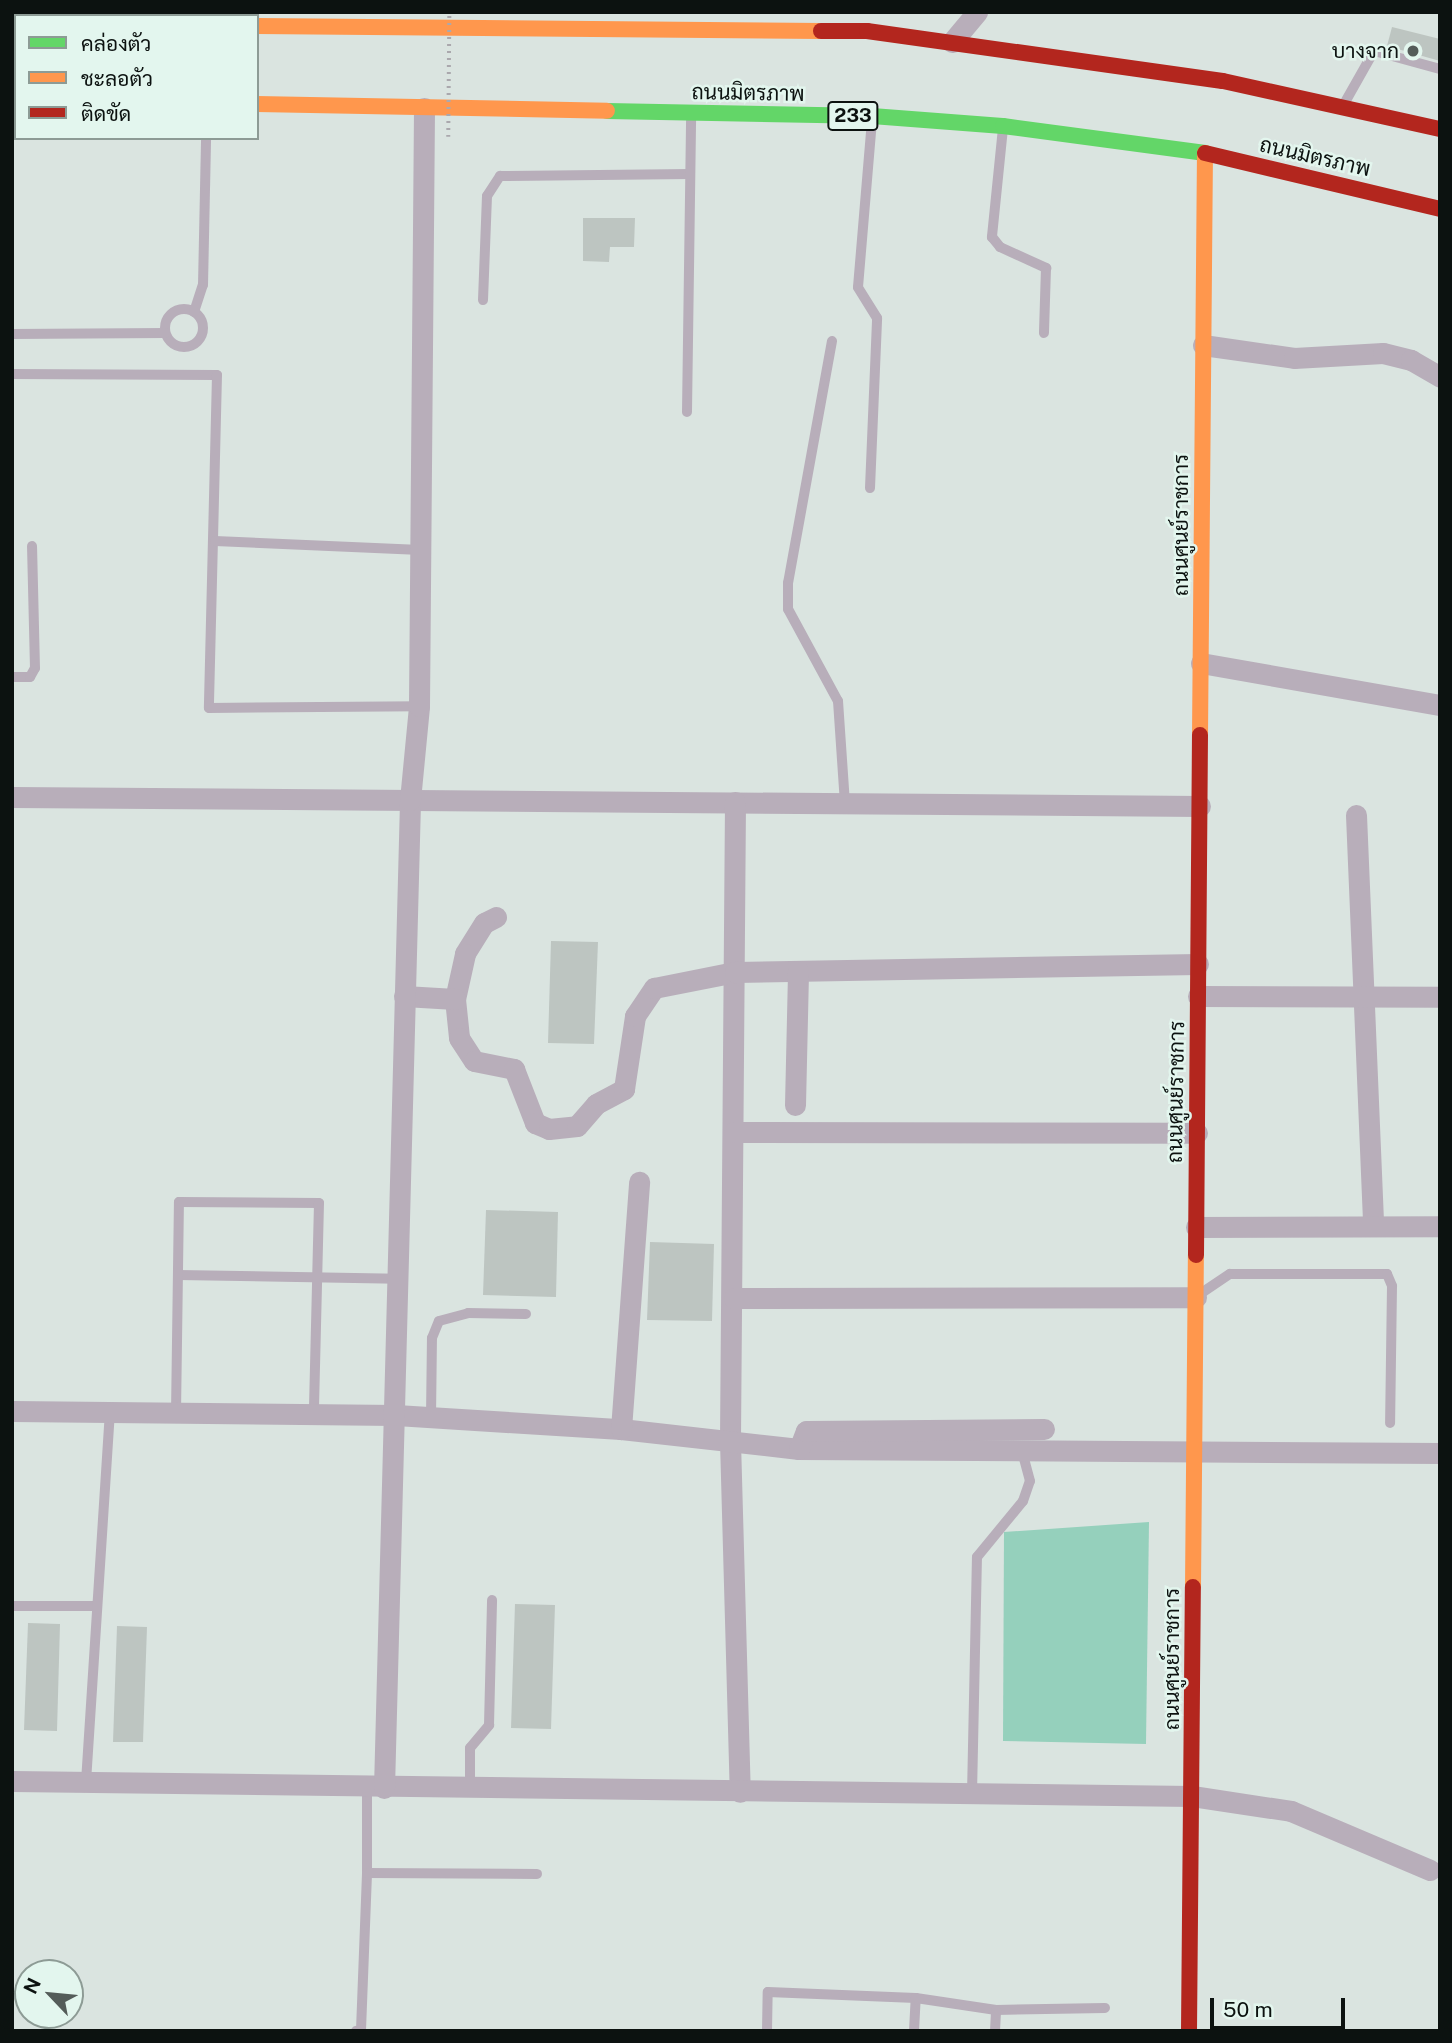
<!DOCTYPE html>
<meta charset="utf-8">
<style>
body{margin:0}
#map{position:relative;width:1452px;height:2043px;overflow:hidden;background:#dae4e0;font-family:"Public Sans",Sarabun,sans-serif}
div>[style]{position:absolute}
.water>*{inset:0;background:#95d0bc}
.building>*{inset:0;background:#bdc5c1}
.lane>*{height:10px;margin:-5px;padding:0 5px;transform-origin:5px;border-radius:5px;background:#b8aeba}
.lane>.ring{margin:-5px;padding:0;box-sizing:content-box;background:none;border:10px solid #b8aeba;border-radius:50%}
.street>*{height:21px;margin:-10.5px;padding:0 10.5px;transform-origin:10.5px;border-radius:10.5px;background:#b8aeba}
.fast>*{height:16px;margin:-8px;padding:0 8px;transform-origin:8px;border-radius:8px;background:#63d668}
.slow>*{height:16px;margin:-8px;padding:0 8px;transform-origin:8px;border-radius:8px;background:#ff974d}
.jam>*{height:16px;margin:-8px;padding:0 8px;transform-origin:8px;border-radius:8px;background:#b3261e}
.path-bridge>*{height:3.5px;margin-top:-1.75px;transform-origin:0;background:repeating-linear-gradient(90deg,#aaa8ad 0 2px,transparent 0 7px)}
.dots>*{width:19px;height:19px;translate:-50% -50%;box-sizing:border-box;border:4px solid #e3f6ee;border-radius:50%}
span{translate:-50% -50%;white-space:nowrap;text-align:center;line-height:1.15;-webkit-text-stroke:5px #e3f6ee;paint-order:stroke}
.shield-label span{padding:2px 5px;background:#e3f6ee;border:2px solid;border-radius:5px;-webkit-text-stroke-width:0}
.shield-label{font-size:19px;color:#0c1210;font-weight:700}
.poi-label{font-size:21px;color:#0c1210}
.right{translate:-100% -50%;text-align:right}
.street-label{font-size:21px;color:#0c1210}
.frame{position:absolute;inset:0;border:14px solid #0c1210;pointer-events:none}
.legend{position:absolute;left:14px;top:14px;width:245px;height:126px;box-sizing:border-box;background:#e3f6ee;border:2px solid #8d9b95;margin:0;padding:9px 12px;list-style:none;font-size:21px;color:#0c1210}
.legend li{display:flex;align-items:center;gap:14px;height:35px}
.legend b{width:35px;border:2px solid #8d9b95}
.north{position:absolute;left:14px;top:1959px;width:70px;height:70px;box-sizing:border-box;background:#e3f6ee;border:2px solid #8d9b95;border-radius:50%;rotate:296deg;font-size:19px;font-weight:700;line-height:28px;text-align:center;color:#0c1210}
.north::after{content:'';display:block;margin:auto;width:24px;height:32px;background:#545c59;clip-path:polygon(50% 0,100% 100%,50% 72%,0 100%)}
.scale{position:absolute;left:1210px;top:1998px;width:135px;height:32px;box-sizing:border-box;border:4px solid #0c1210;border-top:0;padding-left:9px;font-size:21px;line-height:24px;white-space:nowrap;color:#0c1210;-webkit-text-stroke:5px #e3f6ee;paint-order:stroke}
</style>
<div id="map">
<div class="water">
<div style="clip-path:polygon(1149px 1522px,1146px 1744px,1003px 1741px,1004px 1532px)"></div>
</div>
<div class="building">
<div style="clip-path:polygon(1392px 27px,1440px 39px,1440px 61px,1387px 46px)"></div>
<div style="clip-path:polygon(583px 218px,635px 218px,634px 247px,610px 247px,609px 262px,583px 261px)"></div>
<div style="clip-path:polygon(551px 941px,598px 942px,594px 1044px,548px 1043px)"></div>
<div style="clip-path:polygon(486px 1210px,558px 1212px,556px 1297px,483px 1295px)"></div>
<div style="clip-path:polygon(650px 1242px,714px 1244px,712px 1321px,647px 1320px)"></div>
<div style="clip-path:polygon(515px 1604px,555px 1605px,551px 1729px,511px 1728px)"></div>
<div style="clip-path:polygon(28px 1623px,60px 1624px,57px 1731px,24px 1730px)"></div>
<div style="clip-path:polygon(117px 1626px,147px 1627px,143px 1742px,113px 1742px)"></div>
</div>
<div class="lane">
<div style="left:1344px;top:104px;width:61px;rotate:-60.5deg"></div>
<div style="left:1374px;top:51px;width:68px;rotate:15.3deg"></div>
<div style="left:1003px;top:128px;width:110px;rotate:95.8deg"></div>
<div style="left:992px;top:237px;width:13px;rotate:51deg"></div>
<div style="left:1000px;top:247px;width:51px;rotate:24.5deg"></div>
<div style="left:1046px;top:268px;width:65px;rotate:91.8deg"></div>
<div style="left:483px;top:300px;width:104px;rotate:-87.8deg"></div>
<div style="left:487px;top:196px;width:24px;rotate:-57deg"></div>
<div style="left:500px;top:176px;width:190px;rotate:-0.6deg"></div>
<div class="ring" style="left:165px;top:309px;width:28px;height:28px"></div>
<div style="left:194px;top:312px;width:28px;rotate:-72deg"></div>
<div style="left:203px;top:285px;width:147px;rotate:-88.8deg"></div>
<div style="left:12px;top:334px;width:153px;rotate:-0.4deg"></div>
<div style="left:832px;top:341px;width:246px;rotate:100.3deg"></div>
<div style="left:788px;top:583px;width:26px;rotate:90deg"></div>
<div style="left:788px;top:609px;width:105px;rotate:61.5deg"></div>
<div style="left:838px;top:701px;width:102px;rotate:86.1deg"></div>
<div style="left:12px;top:374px;width:205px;rotate:0.3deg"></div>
<div style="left:217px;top:375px;width:333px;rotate:91.4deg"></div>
<div style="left:209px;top:708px;width:210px;rotate:-0.5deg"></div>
<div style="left:687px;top:412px;width:297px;rotate:-89.2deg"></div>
<div style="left:870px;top:488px;width:170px;rotate:-87.6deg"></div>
<div style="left:877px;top:318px;width:36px;rotate:-122deg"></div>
<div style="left:858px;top:287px;width:168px;rotate:-85.2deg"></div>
<div style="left:215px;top:541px;width:206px;rotate:2.5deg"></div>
<div style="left:12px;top:677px;width:18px"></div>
<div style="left:30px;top:677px;width:10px;rotate:-61deg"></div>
<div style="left:35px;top:668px;width:122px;rotate:-91.4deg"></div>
<div style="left:178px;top:1275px;width:219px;rotate:1deg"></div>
<div style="left:1200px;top:1294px;width:36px;rotate:-34deg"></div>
<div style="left:1230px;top:1274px;width:157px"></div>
<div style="left:1387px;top:1274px;width:13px;rotate:67deg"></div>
<div style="left:1392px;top:1286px;width:137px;rotate:90.8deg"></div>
<div style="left:176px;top:1413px;width:211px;rotate:-89.2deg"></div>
<div style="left:179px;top:1202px;width:140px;rotate:0.4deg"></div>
<div style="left:319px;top:1203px;width:211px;rotate:91.4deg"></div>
<div style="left:431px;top:1417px;width:79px;rotate:-89.3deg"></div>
<div style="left:432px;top:1338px;width:18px;rotate:-68deg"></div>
<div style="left:439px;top:1321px;width:30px;rotate:-15deg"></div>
<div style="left:468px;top:1313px;width:58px;rotate:1deg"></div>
<div style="left:12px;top:1606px;width:85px"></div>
<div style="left:86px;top:1782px;width:371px;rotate:-86.3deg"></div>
<div style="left:470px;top:1789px;width:41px;rotate:-90deg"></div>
<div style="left:470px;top:1748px;width:30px;rotate:-50deg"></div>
<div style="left:489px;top:1725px;width:125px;rotate:-88.6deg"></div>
<div style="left:972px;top:1794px;width:237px;rotate:-88.8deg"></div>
<div style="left:977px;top:1557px;width:72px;rotate:-50.6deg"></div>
<div style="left:1023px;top:1501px;width:21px;rotate:-71deg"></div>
<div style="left:1030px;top:1481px;width:30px;rotate:-105deg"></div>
<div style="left:367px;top:1873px;width:86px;rotate:-90deg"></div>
<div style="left:356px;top:2031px;width:5px;rotate:-11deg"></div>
<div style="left:361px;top:2030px;width:157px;rotate:-87.8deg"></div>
<div style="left:367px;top:1873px;width:170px;rotate:0.3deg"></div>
<div style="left:767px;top:2031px;width:39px;rotate:-89deg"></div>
<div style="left:768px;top:1992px;width:148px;rotate:2.3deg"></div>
<div style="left:916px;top:1998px;width:81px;rotate:8.5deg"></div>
<div style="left:996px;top:2010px;width:109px;rotate:-1.1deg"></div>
<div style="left:914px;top:2031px;width:33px;rotate:-87deg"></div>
<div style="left:995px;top:2031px;width:21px;rotate:-87deg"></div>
</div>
<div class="street">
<div style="left:952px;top:42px;width:39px;rotate:-50deg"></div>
<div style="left:1203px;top:345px;width:92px;rotate:8.1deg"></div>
<div style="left:1294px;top:358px;width:89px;rotate:-3.2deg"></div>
<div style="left:1383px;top:353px;width:29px;rotate:14deg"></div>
<div style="left:1411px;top:360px;width:34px;rotate:30deg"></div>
<div style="left:1201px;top:663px;width:243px;rotate:10deg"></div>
<div style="left:12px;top:797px;width:1188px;rotate:0.43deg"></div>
<div style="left:735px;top:802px;width:639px;rotate:90.45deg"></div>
<div style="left:730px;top:1441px;width:351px;rotate:88.4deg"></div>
<div style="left:1356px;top:815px;width:411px;rotate:87.6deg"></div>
<div style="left:496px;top:917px;width:13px;rotate:153deg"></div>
<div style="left:484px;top:923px;width:36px;rotate:122deg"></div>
<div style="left:465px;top:954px;width:46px;rotate:102.5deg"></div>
<div style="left:455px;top:999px;width:39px;rotate:84deg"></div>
<div style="left:459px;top:1038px;width:27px;rotate:57deg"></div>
<div style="left:474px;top:1061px;width:41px;rotate:11.3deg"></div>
<div style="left:514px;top:1069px;width:58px;rotate:68.7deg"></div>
<div style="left:535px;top:1123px;width:15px;rotate:23deg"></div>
<div style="left:549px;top:1129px;width:28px;rotate:-6deg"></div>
<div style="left:577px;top:1126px;width:29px;rotate:-49deg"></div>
<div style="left:596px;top:1104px;width:32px;rotate:-28deg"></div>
<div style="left:624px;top:1089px;width:74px;rotate:-81.4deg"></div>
<div style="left:635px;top:1016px;width:34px;rotate:-56deg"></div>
<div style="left:654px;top:988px;width:83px;rotate:-11.2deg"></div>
<div style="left:735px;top:972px;width:463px;rotate:-1deg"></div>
<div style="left:404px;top:996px;width:51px;rotate:3.4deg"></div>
<div style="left:1198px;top:996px;width:242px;rotate:0.2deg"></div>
<div style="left:795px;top:1105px;width:134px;rotate:-88.7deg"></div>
<div style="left:734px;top:1132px;width:463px;rotate:0.1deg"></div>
<div style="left:1196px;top:1227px;width:244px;rotate:-0.2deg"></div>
<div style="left:734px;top:1298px;width:462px;rotate:-0.1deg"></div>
<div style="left:12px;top:1411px;width:384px;rotate:0.6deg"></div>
<div style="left:396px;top:1415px;width:225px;rotate:3.6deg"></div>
<div style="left:621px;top:1429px;width:179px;rotate:6.4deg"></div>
<div style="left:799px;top:1449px;width:641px;rotate:0.36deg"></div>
<div style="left:621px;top:1429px;width:248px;rotate:-85.8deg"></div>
<div style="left:799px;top:1449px;width:19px;rotate:-69deg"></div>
<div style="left:806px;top:1431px;width:238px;rotate:-0.5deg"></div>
<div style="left:12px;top:1781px;width:1180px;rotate:0.73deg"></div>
<div style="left:1192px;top:1796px;width:100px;rotate:8.6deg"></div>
<div style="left:1291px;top:1811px;width:151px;rotate:23deg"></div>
<div style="left:384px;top:1788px;width:988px;rotate:-88.49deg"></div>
<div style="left:410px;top:800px;width:94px;rotate:-84.5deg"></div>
<div style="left:419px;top:706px;width:598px;rotate:-89.52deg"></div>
</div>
<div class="fast">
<div style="left:607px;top:111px;width:265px;rotate:1.1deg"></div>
<div style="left:872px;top:116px;width:131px;rotate:4.4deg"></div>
<div style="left:1003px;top:126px;width:204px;rotate:7.6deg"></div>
</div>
<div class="slow">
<div style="left:221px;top:12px;width:22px;rotate:10deg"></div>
<div style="left:257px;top:26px;width:564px;rotate:0.51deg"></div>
<div style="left:12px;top:85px;width:4px;rotate:14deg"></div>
<div style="left:257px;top:104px;width:350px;rotate:1.1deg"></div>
<div style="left:1200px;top:735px;width:582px;rotate:-89.51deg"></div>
<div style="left:1193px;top:1587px;width:332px;rotate:-89.5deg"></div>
</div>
<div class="jam">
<div style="left:12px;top:22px;width:4px"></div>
<div style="left:821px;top:31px;width:46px"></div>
<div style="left:867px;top:31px;width:359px;rotate:8deg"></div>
<div style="left:1223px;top:81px;width:222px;rotate:12.5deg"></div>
<div style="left:1205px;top:153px;width:242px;rotate:13.4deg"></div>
<div style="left:1196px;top:1255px;width:520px;rotate:-89.56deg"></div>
<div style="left:1189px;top:2031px;width:444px;rotate:-89.5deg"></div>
</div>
<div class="path-bridge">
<div style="left:448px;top:137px;width:125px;rotate:-89.5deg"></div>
</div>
<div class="dots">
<div style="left:1413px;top:51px;background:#545c59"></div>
</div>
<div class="shield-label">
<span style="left:853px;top:116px">233</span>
</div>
<div class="poi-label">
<span class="right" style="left:1399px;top:51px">บางจาก</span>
</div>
<div class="street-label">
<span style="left:748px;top:93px;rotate:1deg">ถนนมิตรภาพ</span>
<span style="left:1315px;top:157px;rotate:13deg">ถนนมิตรภาพ</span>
<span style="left:1181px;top:525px;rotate:-90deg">ถนนศูนย์ราชการ</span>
<span style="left:1176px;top:1092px;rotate:-89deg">ถนนศูนย์ราชการ</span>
<span style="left:1172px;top:1659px;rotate:-90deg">ถนนศูนย์ราชการ</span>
</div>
<div class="frame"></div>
<ul class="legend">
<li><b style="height:9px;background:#63d668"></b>คล่องตัว</li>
<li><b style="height:9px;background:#ff974d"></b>ชะลอตัว</li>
<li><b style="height:9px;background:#b3261e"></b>ติดขัด</li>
</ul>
<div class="north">N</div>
<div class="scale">50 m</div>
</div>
